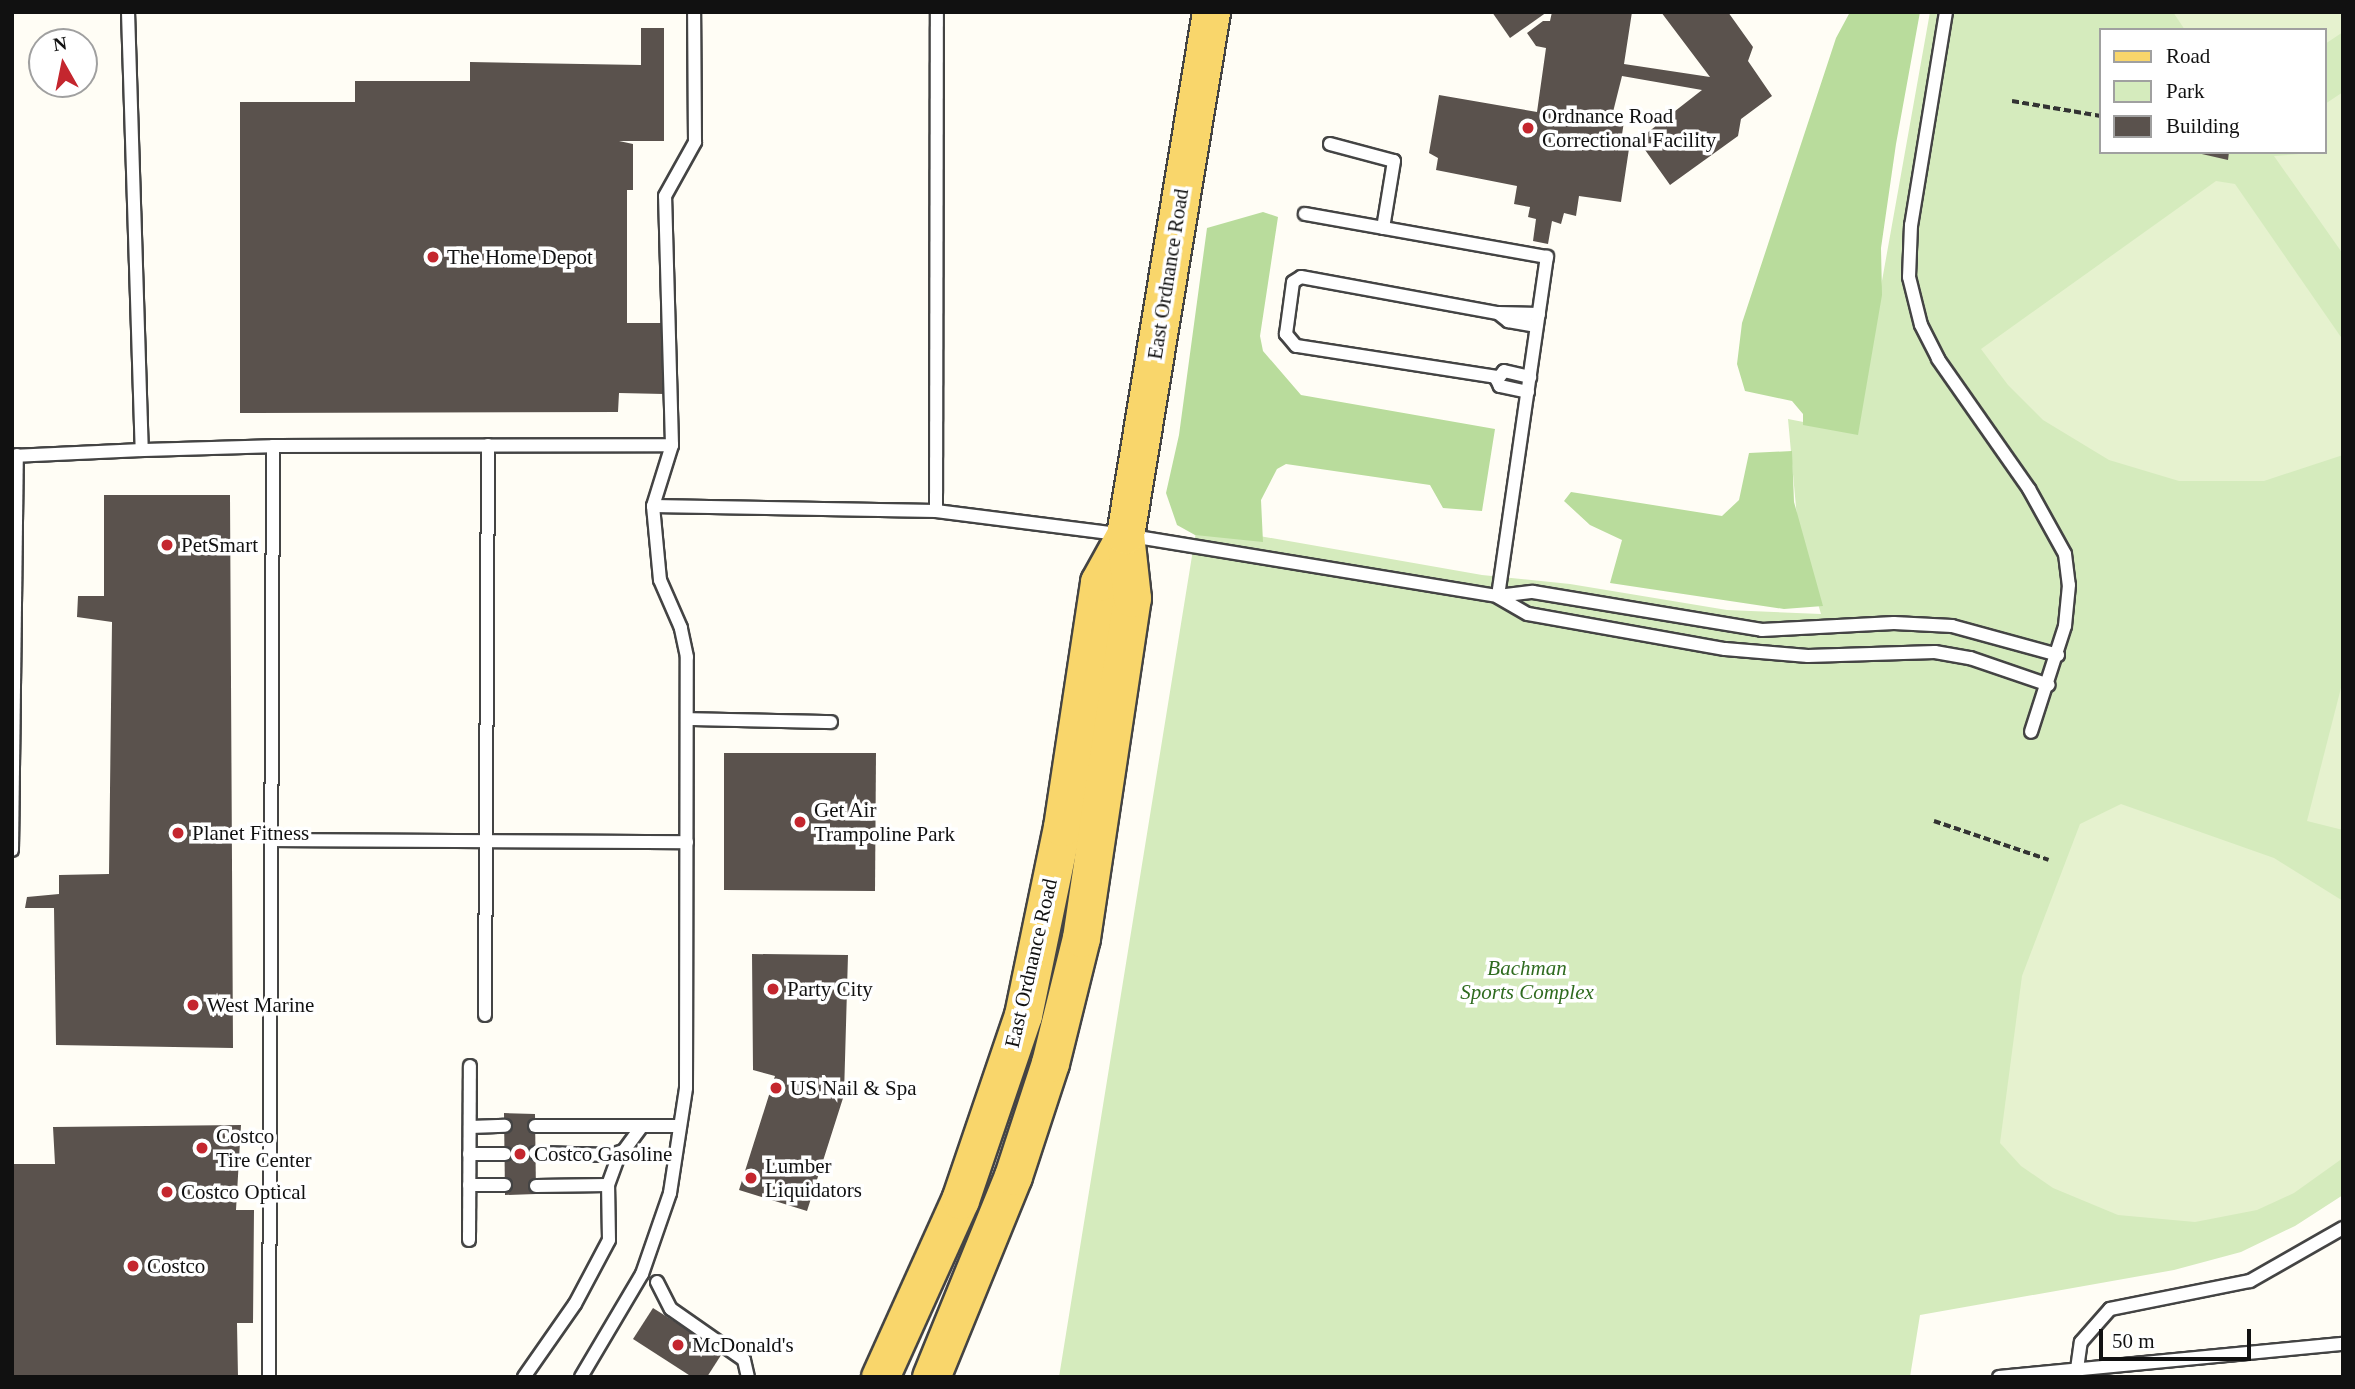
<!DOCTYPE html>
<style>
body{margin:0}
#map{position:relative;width:2355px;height:1389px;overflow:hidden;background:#fffdf5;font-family:Georgia,serif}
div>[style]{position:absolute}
.green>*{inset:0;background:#d5ebbd}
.forest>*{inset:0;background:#b9dc9c}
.pitch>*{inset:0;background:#e6f2cf}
.building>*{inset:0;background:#5a524d}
.path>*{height:3.5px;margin-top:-1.75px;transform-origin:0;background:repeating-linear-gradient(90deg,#333 0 7px,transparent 0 10.5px)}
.roads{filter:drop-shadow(2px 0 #444) drop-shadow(-2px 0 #444) drop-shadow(0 2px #444) drop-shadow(0 -2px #444)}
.service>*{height:12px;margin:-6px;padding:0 6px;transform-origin:6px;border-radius:6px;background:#fff}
.primary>*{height:37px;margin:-18.5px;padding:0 18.5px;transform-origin:18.5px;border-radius:18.5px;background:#f9d66b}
.dots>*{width:19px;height:19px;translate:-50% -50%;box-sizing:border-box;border:4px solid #fff;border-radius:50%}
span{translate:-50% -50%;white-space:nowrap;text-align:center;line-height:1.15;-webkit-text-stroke:7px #fff;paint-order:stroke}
.poi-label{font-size:21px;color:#111}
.left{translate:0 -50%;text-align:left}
.street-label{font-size:21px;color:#111}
.park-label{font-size:21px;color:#2f6b1f;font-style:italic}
.frame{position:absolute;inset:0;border:14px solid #111;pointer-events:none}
.legend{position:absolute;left:2099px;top:28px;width:228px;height:126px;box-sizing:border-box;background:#fff;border:2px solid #a0a0a0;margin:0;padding:9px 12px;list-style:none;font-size:21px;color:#111}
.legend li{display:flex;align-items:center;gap:14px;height:35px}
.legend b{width:35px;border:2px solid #a0a0a0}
.north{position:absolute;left:28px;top:28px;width:70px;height:70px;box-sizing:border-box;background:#fff;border:2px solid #a0a0a0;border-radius:50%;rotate:351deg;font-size:19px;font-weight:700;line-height:28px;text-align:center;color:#111}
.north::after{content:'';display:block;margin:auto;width:24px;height:32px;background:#c4262e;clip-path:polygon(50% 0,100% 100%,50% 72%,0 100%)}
.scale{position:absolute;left:2099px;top:1329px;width:152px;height:32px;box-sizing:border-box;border:4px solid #111;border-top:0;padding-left:9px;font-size:21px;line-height:24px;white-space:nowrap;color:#111;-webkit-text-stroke:5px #fff;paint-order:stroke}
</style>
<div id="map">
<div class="green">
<div style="clip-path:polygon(evenodd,1930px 12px,2343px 12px,2343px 1195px,2295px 1226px,2241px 1252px,2174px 1270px,1920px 1315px,1910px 1377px,1059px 1377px,1197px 525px,1482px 575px,1570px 584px,1727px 610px,1821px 614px,1799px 540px,1788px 419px,1855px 432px,1930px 12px,2101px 30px,2325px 30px,2325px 152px,2101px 152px,2101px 30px)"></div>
</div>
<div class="forest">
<div style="clip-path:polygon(1850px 12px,1920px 12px,1896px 144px,1881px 248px,1882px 295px,1858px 435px,1803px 425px,1803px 414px,1792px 401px,1745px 391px,1737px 364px,1742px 323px,1836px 38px)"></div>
<div style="clip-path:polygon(1263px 212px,1278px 217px,1260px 336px,1263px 351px,1301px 395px,1495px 429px,1482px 511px,1443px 508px,1430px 485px,1286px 464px,1277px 469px,1261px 500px,1263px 542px,1195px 535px,1177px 525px,1166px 493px,1179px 435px,1207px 228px)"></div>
<div style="clip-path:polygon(1792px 451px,1794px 502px,1823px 606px,1784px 609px,1610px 583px,1622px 540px,1590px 525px,1564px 501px,1571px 492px,1722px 516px,1739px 500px,1749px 453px)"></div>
</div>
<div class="pitch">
<div style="clip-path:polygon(2173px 12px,2343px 12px,2343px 32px,2325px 44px,2325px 30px,2185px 30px)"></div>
<div style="clip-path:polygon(2343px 92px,2343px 254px,2274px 156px,2325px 152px,2325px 104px)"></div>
<div style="clip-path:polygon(2216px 181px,2235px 184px,2343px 340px,2343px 455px,2264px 481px,2179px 481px,2109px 460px,2043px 420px,2008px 385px,1981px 349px)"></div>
<div style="clip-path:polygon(2343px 680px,2343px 830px,2307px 821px)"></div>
<div style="clip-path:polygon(2121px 804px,2274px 858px,2343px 901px,2343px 1158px,2294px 1193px,2257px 1210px,2195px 1222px,2118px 1215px,2053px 1188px,2021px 1166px,2000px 1143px,2022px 976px,2080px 824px)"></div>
</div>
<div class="building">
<div style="clip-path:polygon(1492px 12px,1547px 12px,1510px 38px)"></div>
<div style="clip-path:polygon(1552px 12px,1632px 12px,1624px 64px,1710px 77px,1661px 12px,1728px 12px,1753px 47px,1748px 61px,1772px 96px,1741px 119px,1738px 136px,1670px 185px,1638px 140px,1702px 90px,1622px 76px,1613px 112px,1625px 115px,1621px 141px,1630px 142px,1621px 202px,1579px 196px,1576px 216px,1564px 213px,1561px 224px,1552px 221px,1548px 244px,1533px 241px,1536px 219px,1528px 217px,1530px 207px,1514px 204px,1517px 186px,1436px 170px,1438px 158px,1429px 153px,1439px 95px,1537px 112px,1546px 48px,1536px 46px,1527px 33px,1543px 21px,1550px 21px)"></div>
<div style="clip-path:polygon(641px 28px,664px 28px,664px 141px,619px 141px,633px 144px,633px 190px,627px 190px,627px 323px,664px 323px,664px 394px,619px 393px,618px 412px,240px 413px,240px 102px,355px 102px,355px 81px,470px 81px,470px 62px,641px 65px)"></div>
<div style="clip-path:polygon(2193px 152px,2229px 152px,2228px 160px)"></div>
<div style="clip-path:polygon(104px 495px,230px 495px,233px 1048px,56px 1045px,54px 908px,25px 908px,27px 897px,59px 894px,59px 875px,109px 874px,112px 622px,77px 617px,78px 596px,104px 596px)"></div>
<div style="clip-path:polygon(724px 753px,876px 753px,875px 891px,724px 890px)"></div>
<div style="clip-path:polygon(752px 954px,848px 955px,844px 1095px,807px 1211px,739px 1190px,775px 1076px,753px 1070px)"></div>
<div style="clip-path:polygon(504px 1113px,535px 1114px,536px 1194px,505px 1195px)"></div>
<div style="clip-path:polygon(241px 1125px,236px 1210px,254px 1210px,253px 1323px,237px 1323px,238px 1377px,12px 1377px,12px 1164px,55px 1164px,53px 1127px)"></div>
<div style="clip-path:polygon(653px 1308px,723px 1352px,707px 1377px,692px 1377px,633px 1339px)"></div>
</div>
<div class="path">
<div style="left:2012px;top:101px;width:90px;rotate:9.6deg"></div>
<div style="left:1934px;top:821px;width:121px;rotate:18.7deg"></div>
</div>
<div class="roads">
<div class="service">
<div style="left:128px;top:12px;width:438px;rotate:88.2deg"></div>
<div style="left:142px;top:450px;width:131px;rotate:-1.7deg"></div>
<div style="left:273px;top:446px;width:931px;rotate:90.25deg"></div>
<div style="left:1946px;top:12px;width:216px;rotate:99.3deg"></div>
<div style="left:1911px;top:225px;width:52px;rotate:92.2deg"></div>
<div style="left:1909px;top:277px;width:49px;rotate:76deg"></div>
<div style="left:1921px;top:325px;width:38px;rotate:63deg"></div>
<div style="left:1938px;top:359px;width:159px;rotate:55deg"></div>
<div style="left:2029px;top:489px;width:74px;rotate:61deg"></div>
<div style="left:2065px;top:554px;width:31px;rotate:83deg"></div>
<div style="left:2069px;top:585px;width:41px;rotate:95.6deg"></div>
<div style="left:2065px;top:626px;width:111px;rotate:107.8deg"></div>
<div style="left:1330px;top:144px;width:66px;rotate:14.9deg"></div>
<div style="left:1394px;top:161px;width:68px;rotate:99.3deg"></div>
<div style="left:1498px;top:313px;width:13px;rotate:39deg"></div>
<div style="left:1508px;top:321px;width:29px;rotate:10deg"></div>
<div style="left:1497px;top:377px;width:203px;rotate:-171.2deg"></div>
<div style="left:1296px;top:346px;width:16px;rotate:-130deg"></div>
<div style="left:1286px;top:334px;width:52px;rotate:-82.3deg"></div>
<div style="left:1293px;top:282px;width:9px;rotate:-32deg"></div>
<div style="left:1301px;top:277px;width:200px;rotate:10.4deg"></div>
<div style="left:1498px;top:313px;width:41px;rotate:1.4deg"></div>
<div style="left:1528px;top:392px;width:29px;rotate:-168deg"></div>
<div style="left:1500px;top:386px;width:7px;rotate:-117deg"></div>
<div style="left:1497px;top:380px;width:11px;rotate:-52deg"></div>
<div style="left:1504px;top:371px;width:27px;rotate:13deg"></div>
<div style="left:273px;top:446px;width:399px;rotate:-0.1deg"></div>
<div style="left:12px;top:456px;width:130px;rotate:-2.6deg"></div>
<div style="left:653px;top:506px;width:64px;rotate:-72.7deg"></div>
<div style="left:672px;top:445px;width:249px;rotate:-91.6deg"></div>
<div style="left:665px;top:196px;width:62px;rotate:-60.9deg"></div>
<div style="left:695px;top:142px;width:130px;rotate:-90.4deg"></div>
<div style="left:936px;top:511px;width:499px;rotate:-89.9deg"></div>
<div style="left:1498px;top:596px;width:35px;rotate:-7deg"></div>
<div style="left:1533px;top:592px;width:232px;rotate:9.4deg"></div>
<div style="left:1762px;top:630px;width:132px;rotate:-3deg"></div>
<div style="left:1894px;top:623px;width:58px;rotate:3deg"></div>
<div style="left:1952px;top:626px;width:110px;rotate:15.3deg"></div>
<div style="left:1498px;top:597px;width:34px;rotate:30deg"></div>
<div style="left:1528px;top:614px;width:200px;rotate:10.1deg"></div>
<div style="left:1725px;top:649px;width:83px;rotate:4.8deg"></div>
<div style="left:1808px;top:656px;width:127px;rotate:-1.8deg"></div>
<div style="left:1935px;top:652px;width:36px;rotate:10deg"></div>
<div style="left:1970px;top:658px;width:83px;rotate:18.9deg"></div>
<div style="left:687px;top:719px;width:144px;rotate:1.2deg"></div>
<div style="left:271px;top:840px;width:416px;rotate:0.3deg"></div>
<div style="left:12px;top:850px;width:395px;rotate:-89.3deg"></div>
<div style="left:485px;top:1015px;width:570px;rotate:-89.7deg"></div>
<div style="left:535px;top:1126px;width:145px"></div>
<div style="left:470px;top:1127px;width:35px;rotate:-2deg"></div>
<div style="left:535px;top:1153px;width:76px;rotate:1.5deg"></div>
<div style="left:611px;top:1155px;width:13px;rotate:-18deg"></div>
<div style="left:469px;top:1154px;width:36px"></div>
<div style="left:469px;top:1185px;width:36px"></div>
<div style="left:536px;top:1186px;width:72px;rotate:-0.8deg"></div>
<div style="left:608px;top:1185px;width:27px;rotate:-70deg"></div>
<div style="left:617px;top:1160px;width:42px;rotate:-53.7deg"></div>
<div style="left:469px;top:1240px;width:174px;rotate:-89.7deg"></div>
<div style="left:657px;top:1282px;width:30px;rotate:63deg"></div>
<div style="left:671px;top:1309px;width:89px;rotate:34.9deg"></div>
<div style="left:744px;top:1360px;width:17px;rotate:77deg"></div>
<div style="left:2077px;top:1369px;width:27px;rotate:-82deg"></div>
<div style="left:2081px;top:1342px;width:44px;rotate:-48.7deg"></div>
<div style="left:2110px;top:1309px;width:143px;rotate:-11.3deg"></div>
<div style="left:2250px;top:1281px;width:107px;rotate:-29.7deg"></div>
<div style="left:524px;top:1377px;width:89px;rotate:-55.1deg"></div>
<div style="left:575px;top:1304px;width:72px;rotate:-62deg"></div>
<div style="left:609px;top:1240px;width:55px;rotate:-91deg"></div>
<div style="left:581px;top:1377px;width:120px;rotate:-59.4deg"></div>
<div style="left:642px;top:1274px;width:86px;rotate:-70.9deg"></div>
<div style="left:670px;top:1193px;width:106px;rotate:-81.3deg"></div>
<div style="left:686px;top:1088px;width:431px;rotate:-89.9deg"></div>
<div style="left:687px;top:657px;width:30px;rotate:-102deg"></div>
<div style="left:681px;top:628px;width:52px;rotate:-113.6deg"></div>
<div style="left:660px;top:580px;width:74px;rotate:-95.4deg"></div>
<div style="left:653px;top:506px;width:283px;rotate:1deg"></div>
<div style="left:936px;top:511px;width:191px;rotate:7.2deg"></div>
<div style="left:1125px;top:535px;width:378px;rotate:9.3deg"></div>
<div style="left:1498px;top:596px;width:343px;rotate:-81.8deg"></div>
<div style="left:1547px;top:257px;width:246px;rotate:-169.9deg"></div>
<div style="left:1999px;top:1377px;width:346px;rotate:-5.5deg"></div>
</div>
<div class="primary">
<div style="left:880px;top:1377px;width:194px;rotate:-65.7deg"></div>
<div style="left:960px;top:1200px;width:195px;rotate:-71.2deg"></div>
<div style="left:1023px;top:1015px;width:192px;rotate:-78.3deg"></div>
<div style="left:1062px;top:827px;width:248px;rotate:-81.4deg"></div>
<div style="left:1099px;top:582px;width:54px;rotate:-61deg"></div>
<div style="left:931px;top:1377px;width:217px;rotate:-67.8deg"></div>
<div style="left:1013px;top:1176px;width:119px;rotate:-71.9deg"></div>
<div style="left:1050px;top:1063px;width:129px;rotate:-76.1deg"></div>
<div style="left:1081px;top:938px;width:344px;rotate:-81.5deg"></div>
<div style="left:1132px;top:598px;width:63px;rotate:-96.3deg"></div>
<div style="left:1125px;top:535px;width:530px;rotate:-80.66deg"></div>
</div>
</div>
<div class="dots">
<div style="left:1528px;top:128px;background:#c4262e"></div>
<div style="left:433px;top:257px;background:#c4262e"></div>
<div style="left:167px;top:545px;background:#c4262e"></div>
<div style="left:800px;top:822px;background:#c4262e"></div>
<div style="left:178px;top:833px;background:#c4262e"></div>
<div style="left:773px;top:989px;background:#c4262e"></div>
<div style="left:193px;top:1005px;background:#c4262e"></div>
<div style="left:776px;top:1088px;background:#c4262e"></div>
<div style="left:202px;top:1148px;background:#c4262e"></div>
<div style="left:520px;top:1154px;background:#c4262e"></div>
<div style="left:751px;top:1178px;background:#c4262e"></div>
<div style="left:167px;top:1192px;background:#c4262e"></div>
<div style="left:133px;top:1266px;background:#c4262e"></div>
<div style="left:678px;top:1345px;background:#c4262e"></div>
</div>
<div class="poi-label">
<span class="left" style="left:1542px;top:128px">Ordnance Road<br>Correctional Facility</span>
<span class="left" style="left:447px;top:257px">The Home Depot</span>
<span class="left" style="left:181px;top:545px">PetSmart</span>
<span class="left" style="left:814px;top:822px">Get Air<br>Trampoline Park</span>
<span class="left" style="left:192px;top:833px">Planet Fitness</span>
<span class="left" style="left:787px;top:989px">Party City</span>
<span class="left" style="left:207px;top:1005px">West Marine</span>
<span class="left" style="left:790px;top:1088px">US Nail &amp; Spa</span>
<span class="left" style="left:216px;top:1148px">Costco<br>Tire Center</span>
<span class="left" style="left:534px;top:1154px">Costco Gasoline</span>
<span class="left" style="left:765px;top:1178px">Lumber<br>Liquidators</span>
<span class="left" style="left:181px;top:1192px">Costco Optical</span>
<span class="left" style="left:147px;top:1266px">Costco</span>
<span class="left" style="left:692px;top:1345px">McDonald's</span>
</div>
<div class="street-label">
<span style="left:1168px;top:274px;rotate:-81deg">East Ordnance Road</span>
<span style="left:1031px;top:963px;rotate:-77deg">East Ordnance Road</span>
</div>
<div class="park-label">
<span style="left:1527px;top:980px">Bachman<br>Sports Complex</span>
</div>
<div class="frame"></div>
<ul class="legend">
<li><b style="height:9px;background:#f9d66b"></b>Road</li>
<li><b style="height:19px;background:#d5ebbd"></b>Park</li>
<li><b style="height:19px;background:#5a524d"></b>Building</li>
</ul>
<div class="north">N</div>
<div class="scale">50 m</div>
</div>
